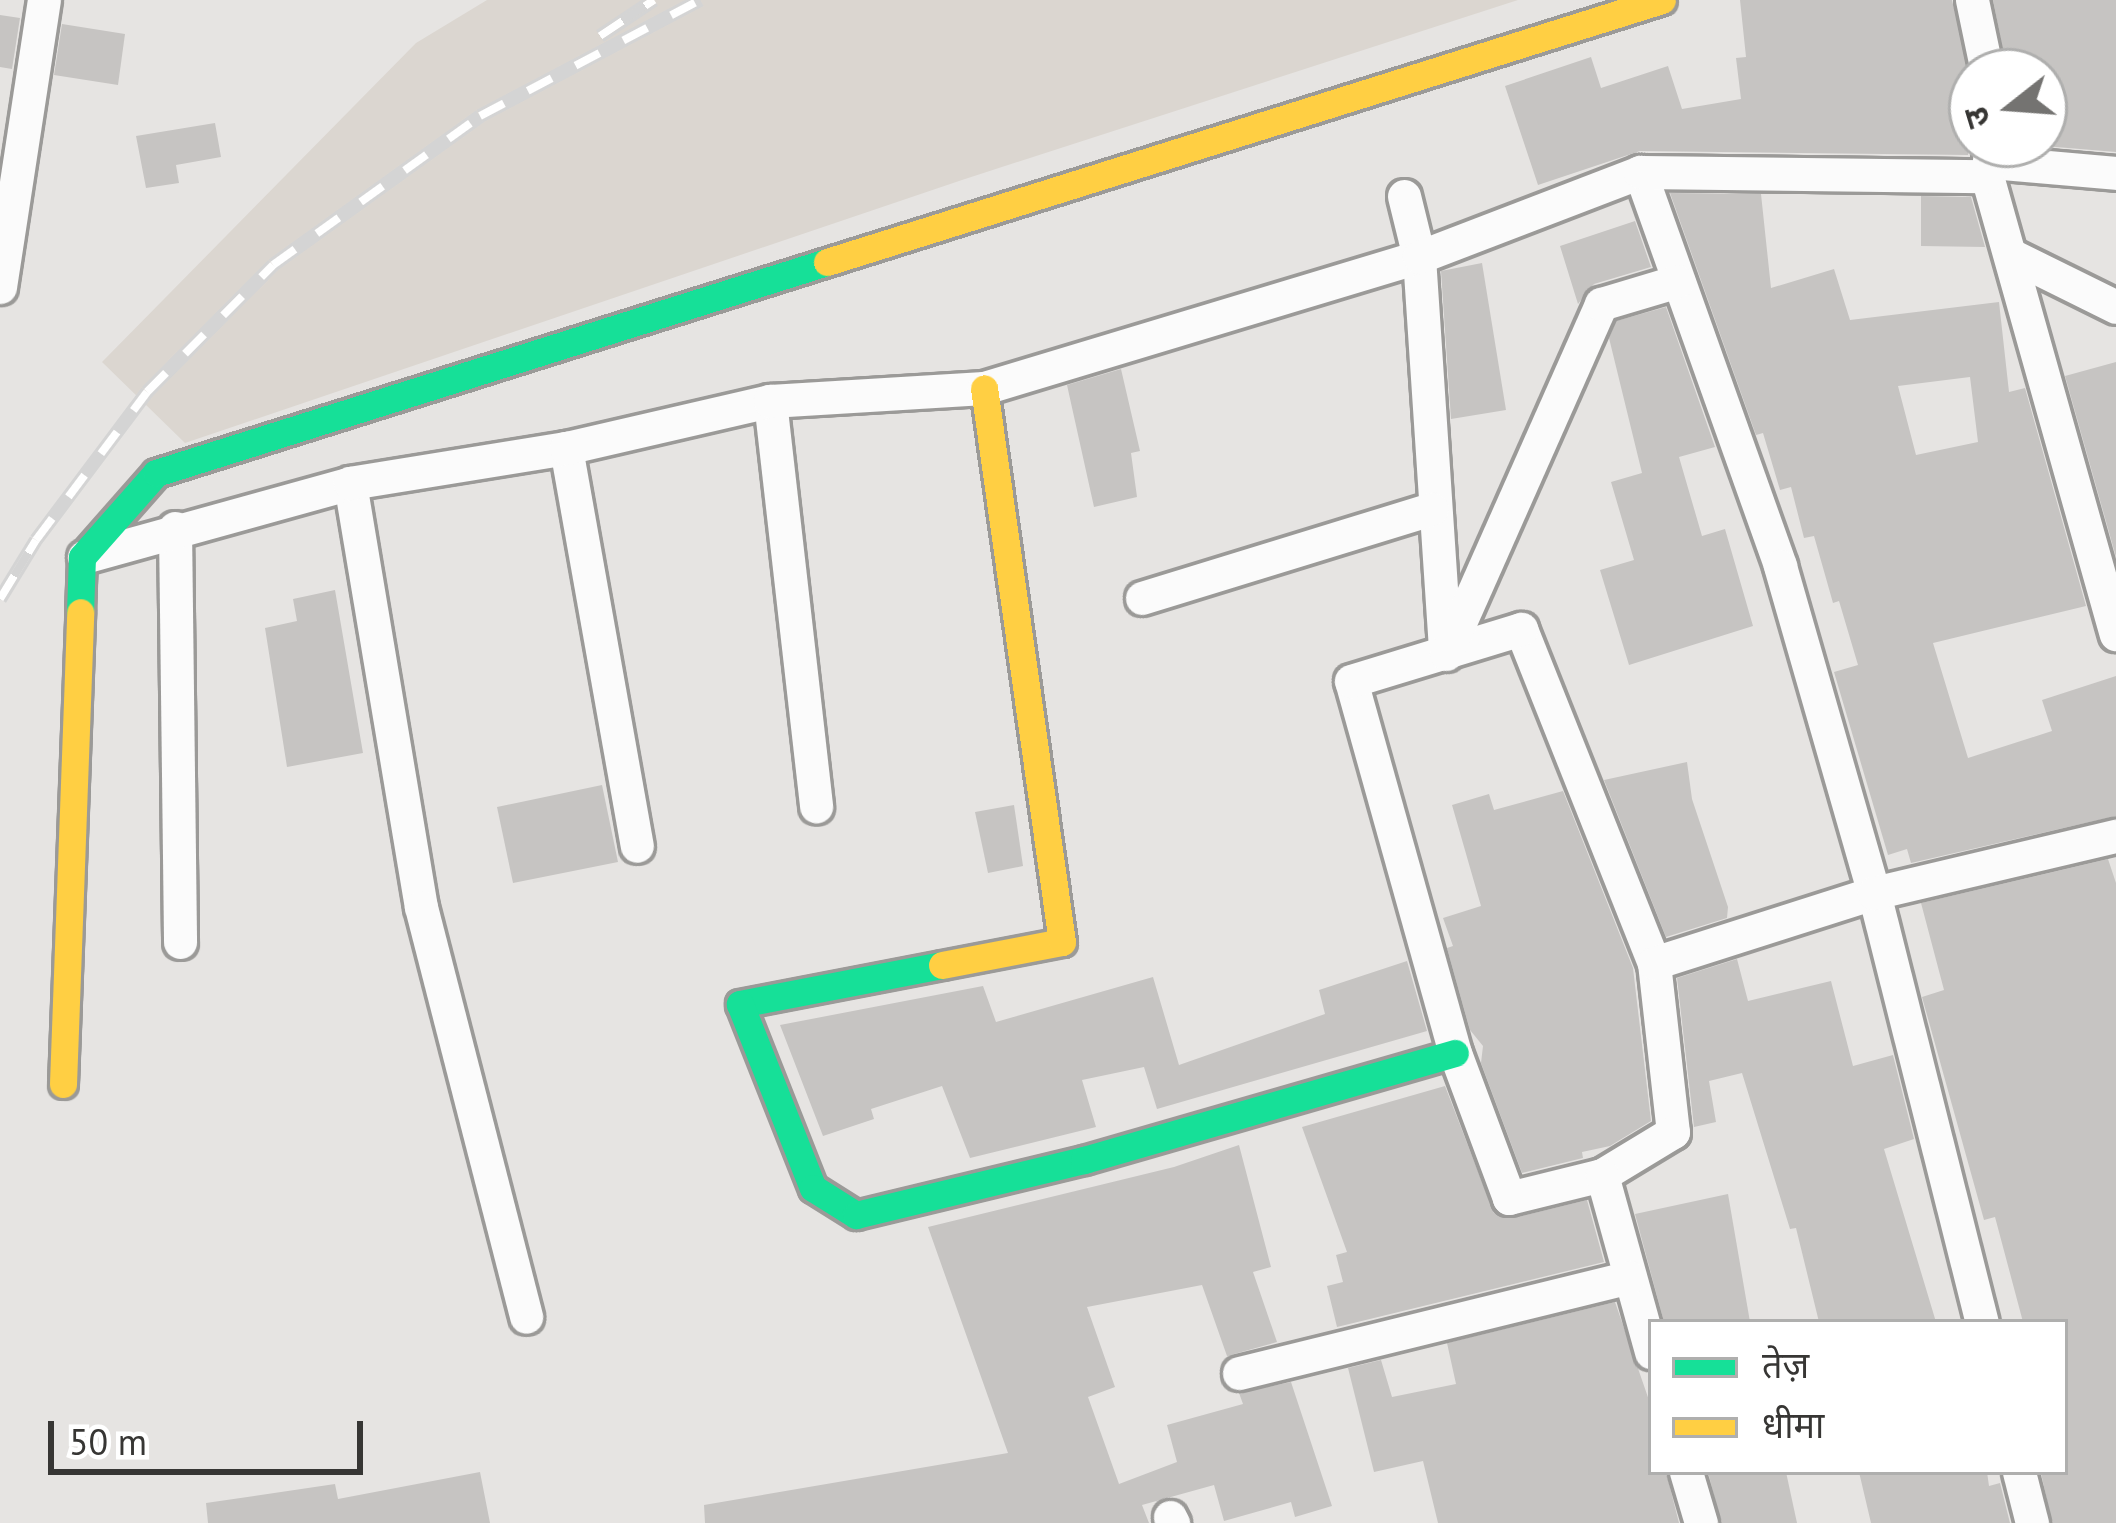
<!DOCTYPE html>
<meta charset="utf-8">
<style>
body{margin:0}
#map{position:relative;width:2116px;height:1523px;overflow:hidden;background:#e6e4e2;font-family:"PT Sans","Noto Sans Devanagari",sans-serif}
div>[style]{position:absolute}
.built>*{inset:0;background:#dbd6d0}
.building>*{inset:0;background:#c6c4c2}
.roads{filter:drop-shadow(3px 0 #9b9a98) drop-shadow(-3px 0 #9b9a98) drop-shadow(0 3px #9b9a98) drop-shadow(0 -3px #9b9a98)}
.street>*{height:33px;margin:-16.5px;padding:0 16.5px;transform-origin:16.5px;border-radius:16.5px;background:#fbfbfb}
.fast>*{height:27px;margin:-13.5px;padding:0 13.5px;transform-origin:13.5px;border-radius:13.5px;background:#16e098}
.slow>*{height:27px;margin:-13.5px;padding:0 13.5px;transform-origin:13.5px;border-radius:13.5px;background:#ffcf43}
.rail>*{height:14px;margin-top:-7px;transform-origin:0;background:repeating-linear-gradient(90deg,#fff 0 27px,#d4d4d4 0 54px);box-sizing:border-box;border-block:3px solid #d4d4d4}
span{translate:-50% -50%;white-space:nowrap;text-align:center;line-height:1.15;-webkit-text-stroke:9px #fff;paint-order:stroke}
.legend{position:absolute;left:1648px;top:1319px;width:420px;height:156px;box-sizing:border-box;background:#fff;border:3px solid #afafae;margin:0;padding:15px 21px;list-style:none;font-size:36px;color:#373634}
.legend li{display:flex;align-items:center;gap:24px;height:60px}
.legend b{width:60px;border:3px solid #afafae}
.north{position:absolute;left:1948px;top:48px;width:120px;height:120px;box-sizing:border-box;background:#fff;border:3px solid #afafae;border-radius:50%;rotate:253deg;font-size:33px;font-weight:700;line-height:48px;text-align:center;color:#373634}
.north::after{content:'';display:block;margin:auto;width:42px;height:54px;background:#747371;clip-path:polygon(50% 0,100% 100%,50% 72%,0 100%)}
.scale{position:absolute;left:48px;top:1421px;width:315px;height:54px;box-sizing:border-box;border:6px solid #373634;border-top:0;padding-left:15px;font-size:36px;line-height:42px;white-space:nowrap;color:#373634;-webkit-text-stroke:9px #fff;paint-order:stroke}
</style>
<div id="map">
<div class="built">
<div style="clip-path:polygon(487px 0,1518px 0,962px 180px,185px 443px,102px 362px,416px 43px)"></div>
</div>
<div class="building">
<div style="clip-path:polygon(1740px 0,1952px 0,1972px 86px,1968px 155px,1640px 151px,1538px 185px,1505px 86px,1591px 57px,1601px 88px,1668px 66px,1682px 109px,1741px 99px,1736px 58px,1746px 57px)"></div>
<div style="clip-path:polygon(1993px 0,2116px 0,2116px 152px,2044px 146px,2044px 72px,2007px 72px)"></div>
<div style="clip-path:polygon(0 15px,20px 18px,12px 69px,0 67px)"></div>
<div style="clip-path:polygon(62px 24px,125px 34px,118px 85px,54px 75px)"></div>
<div style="clip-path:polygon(215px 123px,221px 157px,176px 165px,179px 183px,146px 188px,136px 136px)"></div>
<div style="clip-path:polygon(evenodd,1670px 193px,1761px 194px,1771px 288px,1834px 269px,1850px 320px,1999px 302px,2009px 392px,2025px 388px,2086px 606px,1933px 643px,1968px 758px,2052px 731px,2042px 700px,2116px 676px,2116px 816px,1911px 863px,1907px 849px,1888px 855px,1834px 672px,1858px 665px,1839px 601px,1833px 603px,1814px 536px,1804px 538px,1791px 487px,1780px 490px,1763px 433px,1756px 435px,1670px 193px,1970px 377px,1978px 442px,1916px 455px,1898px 386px,1970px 377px)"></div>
<div style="clip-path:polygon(1921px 196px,1971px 197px,1985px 247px,1921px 246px)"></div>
<div style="clip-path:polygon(1635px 221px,1651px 267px,1594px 284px,1578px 304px,1560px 246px)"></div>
<div style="clip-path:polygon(1482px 263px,1506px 410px,1451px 419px,1441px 271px)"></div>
<div style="clip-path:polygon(1666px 307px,1715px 447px,1679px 457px,1702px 536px,1725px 529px,1753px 626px,1629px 665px,1600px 570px,1634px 560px,1611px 482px,1642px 473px,1609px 338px,1616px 321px)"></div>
<div style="clip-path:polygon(2116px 362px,2116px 557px,2065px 376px)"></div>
<div style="clip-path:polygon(1121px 369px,1140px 451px,1131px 453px,1137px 497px,1094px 507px,1067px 385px)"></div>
<div style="clip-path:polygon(335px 590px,363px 753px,287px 767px,265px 628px,297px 621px,293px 599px)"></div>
<div style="clip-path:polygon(1687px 762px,1692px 799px,1728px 907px,1727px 918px,1666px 937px,1604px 780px)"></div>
<div style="clip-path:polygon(602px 785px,618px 862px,513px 883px,497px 807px)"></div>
<div style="clip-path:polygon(1563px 791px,1633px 968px,1651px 1121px,1610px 1146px,1582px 1152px,1583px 1158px,1522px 1173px,1481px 1063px,1483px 1046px,1470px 1030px,1447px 948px,1453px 946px,1443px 918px,1481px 906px,1452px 805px,1489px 794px,1494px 810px)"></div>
<div style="clip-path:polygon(1014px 805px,1023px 866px,988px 873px,975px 812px)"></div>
<div style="clip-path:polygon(2108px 859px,2116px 883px,2116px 1523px,2052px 1523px,2041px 1473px,2065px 1472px,2065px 1322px,2023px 1322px,1995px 1217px,1984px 1220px,1922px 997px,1944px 990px,1921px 903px)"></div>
<div style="clip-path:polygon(1737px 959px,1748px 1001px,1831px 981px,1853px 1066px,1893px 1055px,1914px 1139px,1884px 1149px,1936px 1322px,1819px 1322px,1796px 1228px,1790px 1229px,1742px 1073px,1709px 1081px,1716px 1122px,1694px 1127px,1677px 978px)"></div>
<div style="clip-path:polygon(1407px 961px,1427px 1031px,1157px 1109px,1144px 1067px,1082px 1080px,1096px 1127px,970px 1158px,942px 1086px,871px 1109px,874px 1119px,823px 1136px,780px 1025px,983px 986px,996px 1022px,1153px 977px,1179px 1065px,1325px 1014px,1319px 990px)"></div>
<div style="clip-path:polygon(1445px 1086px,1494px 1213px,1514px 1218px,1587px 1200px,1604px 1262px,1337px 1327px,1327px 1286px,1343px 1282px,1336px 1255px,1347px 1252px,1302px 1127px)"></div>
<div style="clip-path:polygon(1239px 1145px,1271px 1267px,1253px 1272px,1277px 1342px,1227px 1356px,1202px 1285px,1087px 1307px,1115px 1387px,1088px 1397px,1119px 1484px,1177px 1462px,1167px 1425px,1243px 1404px,1239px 1393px,1291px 1382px,1332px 1506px,1295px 1517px,1291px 1502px,1224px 1521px,1214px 1485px,1142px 1505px,1149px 1523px,705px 1523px,704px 1505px,1008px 1453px,928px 1227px,1174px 1167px)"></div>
<div style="clip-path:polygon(1728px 1194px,1750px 1322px,1664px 1322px,1635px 1214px)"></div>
<div style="clip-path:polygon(1615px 1302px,1651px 1406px,1651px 1472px,1666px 1472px,1679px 1523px,1438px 1523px,1423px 1461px,1374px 1472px,1348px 1368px,1381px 1360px,1392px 1397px,1456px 1384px,1447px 1343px)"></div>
<div style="clip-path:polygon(480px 1472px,490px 1523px,208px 1523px,206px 1503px,335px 1484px,338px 1499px)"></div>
<div style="clip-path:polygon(1708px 1472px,1786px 1472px,1797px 1523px,1721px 1523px)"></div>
<div style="clip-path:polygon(1859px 1472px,1987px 1472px,1989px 1486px,2000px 1483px,2010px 1523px,1871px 1523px)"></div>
</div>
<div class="roads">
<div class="street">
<div style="left:1972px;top:0;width:74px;rotate:78.2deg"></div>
<div style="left:1991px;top:144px;width:32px;rotate:97deg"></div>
<div style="left:1987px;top:176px;width:476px;rotate:74.3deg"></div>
<div style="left:1991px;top:162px;width:125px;rotate:5deg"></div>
<div style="left:1640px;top:172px;width:418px;rotate:70.4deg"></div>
<div style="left:1780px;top:566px;width:340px;rotate:74deg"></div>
<div style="left:1874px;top:893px;width:442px;rotate:75.9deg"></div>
<div style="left:1404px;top:196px;width:63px;rotate:76.2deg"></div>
<div style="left:1419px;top:257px;width:392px;rotate:86.2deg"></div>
<div style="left:2011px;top:255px;width:117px;rotate:26.3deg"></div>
<div style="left:0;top:287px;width:290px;rotate:-81.3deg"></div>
<div style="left:770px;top:401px;width:408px;rotate:83.5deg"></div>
<div style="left:566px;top:448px;width:404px;rotate:79.9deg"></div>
<div style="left:350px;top:483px;width:430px;rotate:80.5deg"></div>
<div style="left:421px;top:907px;width:423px;rotate:75.6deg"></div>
<div style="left:175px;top:528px;width:414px;rotate:89.3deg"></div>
<div style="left:84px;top:557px;width:276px;rotate:-15.5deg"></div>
<div style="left:350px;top:483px;width:219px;rotate:-9.2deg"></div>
<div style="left:566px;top:448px;width:209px;rotate:-13deg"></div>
<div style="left:770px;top:401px;width:214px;rotate:-3.5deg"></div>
<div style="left:984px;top:388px;width:454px;rotate:-16.8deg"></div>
<div style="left:1419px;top:257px;width:237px;rotate:-21deg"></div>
<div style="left:1640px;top:172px;width:347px;rotate:0.7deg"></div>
<div style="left:1142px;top:598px;width:303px;rotate:-17.1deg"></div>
<div style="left:1521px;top:629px;width:360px;rotate:68.3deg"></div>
<div style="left:1654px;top:963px;width:170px;rotate:83.6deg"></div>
<div style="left:1673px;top:1132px;width:83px;rotate:148.8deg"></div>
<div style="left:1602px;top:1175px;width:96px;rotate:166.1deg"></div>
<div style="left:1509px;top:1198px;width:155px;rotate:-110.4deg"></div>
<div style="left:1455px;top:1053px;width:386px;rotate:-105.6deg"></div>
<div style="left:1351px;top:681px;width:178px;rotate:-17deg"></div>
<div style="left:1446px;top:654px;width:383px;rotate:-66.1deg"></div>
<div style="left:1601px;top:304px;width:80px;rotate:-16.6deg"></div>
<div style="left:1654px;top:963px;width:231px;rotate:-17.7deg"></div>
<div style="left:1874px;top:893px;width:249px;rotate:-13.3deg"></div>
<div style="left:1602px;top:1175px;width:184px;rotate:74.5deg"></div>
<div style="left:1239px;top:1373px;width:402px;rotate:-13.8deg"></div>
<div style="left:1686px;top:1472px;width:53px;rotate:73.6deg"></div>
<div style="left:2019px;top:1472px;width:53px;rotate:75.7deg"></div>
<div style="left:1170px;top:1517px;width:7px;rotate:63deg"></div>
</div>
<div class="fast">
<div style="left:80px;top:612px;width:55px;rotate:-87.9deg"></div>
<div style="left:82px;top:557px;width:112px;rotate:-48.6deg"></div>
<div style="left:156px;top:473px;width:703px;rotate:-17.46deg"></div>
<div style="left:942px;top:965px;width:206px;rotate:169.1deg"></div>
<div style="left:740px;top:1004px;width:198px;rotate:68.4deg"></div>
<div style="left:813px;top:1188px;width:51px;rotate:32.1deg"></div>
<div style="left:856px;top:1215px;width:235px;rotate:-13.6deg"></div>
<div style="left:1084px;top:1160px;width:386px;rotate:-16.1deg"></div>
</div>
<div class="slow">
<div style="left:827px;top:262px;width:875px;rotate:-17.42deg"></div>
<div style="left:942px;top:965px;width:122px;rotate:-10.9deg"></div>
<div style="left:1062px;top:942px;width:559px;rotate:-98.01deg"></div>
<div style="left:63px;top:1084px;width:472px;rotate:-87.9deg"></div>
</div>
</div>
<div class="rail">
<div style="left:600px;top:36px;width:65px;rotate:-33.7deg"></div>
<div style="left:0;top:599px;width:69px;rotate:-58.6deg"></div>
<div style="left:36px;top:540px;width:185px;rotate:-53.1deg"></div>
<div style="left:147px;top:392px;width:179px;rotate:-45.2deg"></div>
<div style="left:273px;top:265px;width:255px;rotate:-35.7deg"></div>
<div style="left:480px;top:116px;width:249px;rotate:-27.8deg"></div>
</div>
<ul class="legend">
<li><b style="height:15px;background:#16e098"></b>तेज़</li>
<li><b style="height:15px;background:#ffcf43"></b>धीमा</li>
</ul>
<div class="north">उ</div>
<div class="scale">50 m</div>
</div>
